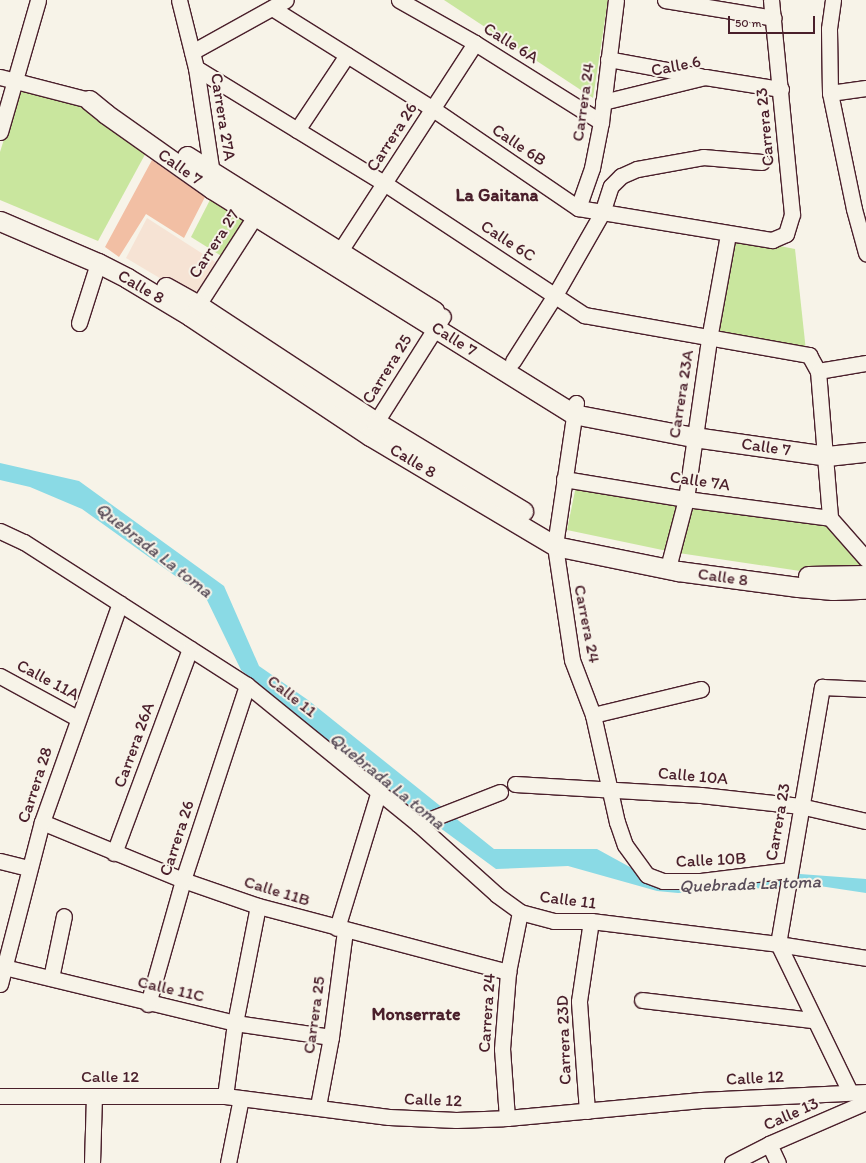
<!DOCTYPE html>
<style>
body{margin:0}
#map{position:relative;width:866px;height:1163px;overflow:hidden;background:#f7f3e8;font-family:Itim,sans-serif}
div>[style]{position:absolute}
.built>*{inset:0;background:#f6e3d4}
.green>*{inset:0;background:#c9e69e}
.water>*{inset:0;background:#8adae5}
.building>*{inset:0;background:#f2bfa4}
.roads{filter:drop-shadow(1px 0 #4a1f2b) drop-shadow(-1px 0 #4a1f2b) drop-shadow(0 1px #4a1f2b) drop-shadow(0 -1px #4a1f2b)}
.minor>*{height:15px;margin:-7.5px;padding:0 7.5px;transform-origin:7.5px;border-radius:7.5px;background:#f7f3e8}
.major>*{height:19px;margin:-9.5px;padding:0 9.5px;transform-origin:9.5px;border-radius:9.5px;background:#f7f3e8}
span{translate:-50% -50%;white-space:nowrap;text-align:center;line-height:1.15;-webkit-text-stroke:4px #f7f3e8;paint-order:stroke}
.street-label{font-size:17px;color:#4a1f2b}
.neighbourhood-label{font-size:18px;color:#4a1f2b;font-weight:700}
.water-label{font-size:18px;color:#5a4e5a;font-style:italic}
.scale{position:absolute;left:728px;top:16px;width:87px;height:18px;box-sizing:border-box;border:2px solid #4a1f2b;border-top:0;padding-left:5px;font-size:12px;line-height:14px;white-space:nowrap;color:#4a1f2b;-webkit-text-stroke:3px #f7f3e8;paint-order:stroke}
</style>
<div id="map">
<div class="built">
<div style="clip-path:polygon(147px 218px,217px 263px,195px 299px,126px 258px)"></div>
</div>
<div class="green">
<div style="clip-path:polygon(444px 0,608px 0,593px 98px)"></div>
<div style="clip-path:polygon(20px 88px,88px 108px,148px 149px,98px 241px,0 200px,0 152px)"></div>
<div style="clip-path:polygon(213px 194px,250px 217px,223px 257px,191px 237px)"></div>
<div style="clip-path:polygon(730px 236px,795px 249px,806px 351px,712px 336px)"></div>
<div style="clip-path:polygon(576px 486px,825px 523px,864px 567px,831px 572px,800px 571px,672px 552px,567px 530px)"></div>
</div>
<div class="water">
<div style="clip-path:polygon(0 463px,79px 481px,224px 586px,259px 666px,308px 700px,494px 849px,597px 849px,659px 883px,774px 878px,800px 874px,866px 879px,866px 893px,813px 885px,678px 893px,657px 891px,568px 866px,496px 869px,394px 794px,241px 670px,206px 598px,82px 509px,30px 487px,0 480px)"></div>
</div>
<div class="building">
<div style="clip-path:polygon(152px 160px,205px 197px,184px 238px,146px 214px,119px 257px,105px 247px)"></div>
</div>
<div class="roads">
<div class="minor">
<div style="left:179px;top:0;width:70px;rotate:76deg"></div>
<div style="left:196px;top:68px;width:113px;rotate:81.4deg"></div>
<div style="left:399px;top:0;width:87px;rotate:29.5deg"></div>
<div style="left:475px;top:43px;width:149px;rotate:32.1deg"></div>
<div style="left:665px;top:0;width:110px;rotate:9.4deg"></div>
<div style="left:833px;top:0;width:29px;rotate:98deg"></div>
<div style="left:829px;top:29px;width:64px;rotate:89.1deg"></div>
<div style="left:830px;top:93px;width:118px;rotate:78.3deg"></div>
<div style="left:854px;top:209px;width:46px;rotate:74.7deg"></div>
<div style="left:272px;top:8px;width:190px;rotate:32.1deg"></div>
<div style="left:433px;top:109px;width:176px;rotate:34.3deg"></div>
<div style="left:578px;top:208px;width:197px;rotate:9.4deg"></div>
<div style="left:772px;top:240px;width:15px;rotate:-23deg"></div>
<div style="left:786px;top:234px;width:21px;rotate:-73deg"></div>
<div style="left:792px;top:214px;width:215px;rotate:-95.6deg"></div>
<div style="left:192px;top:52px;width:107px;rotate:-29deg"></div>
<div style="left:608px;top:59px;width:94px;rotate:10.5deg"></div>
<div style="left:196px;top:68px;width:220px;rotate:31.5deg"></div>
<div style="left:384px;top:183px;width:240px;rotate:33.4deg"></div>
<div style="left:584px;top:315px;width:229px;rotate:10.1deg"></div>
<div style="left:809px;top:355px;width:18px;rotate:61deg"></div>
<div style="left:818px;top:371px;width:147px;rotate:85.3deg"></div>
<div style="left:830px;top:518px;width:55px;rotate:48.7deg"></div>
<div style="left:0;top:77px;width:92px;rotate:14.5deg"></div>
<div style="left:830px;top:93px;width:36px;rotate:-8deg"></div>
<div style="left:603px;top:102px;width:105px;rotate:-13.8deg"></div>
<div style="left:705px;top:77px;width:77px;rotate:9deg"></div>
<div style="left:297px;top:130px;width:90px;rotate:-56.3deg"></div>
<div style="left:0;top:132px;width:137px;rotate:-73.9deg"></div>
<div style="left:578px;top:208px;width:42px;rotate:-70.7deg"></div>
<div style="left:592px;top:168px;width:47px;rotate:-78.9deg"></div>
<div style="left:601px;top:122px;width:123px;rotate:-83deg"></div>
<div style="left:340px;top:251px;width:248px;rotate:-57deg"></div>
<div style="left:198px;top:305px;width:117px;rotate:-57.3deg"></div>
<div style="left:79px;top:323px;width:63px;rotate:-72.4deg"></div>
<div style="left:513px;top:361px;width:78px;rotate:-57.5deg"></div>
<div style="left:555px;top:295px;width:95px;rotate:-60.2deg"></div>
<div style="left:602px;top:213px;width:28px;rotate:-72deg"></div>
<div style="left:611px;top:186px;width:14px;rotate:-45deg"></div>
<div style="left:621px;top:176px;width:17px;rotate:-24deg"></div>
<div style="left:637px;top:169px;width:67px;rotate:-10.3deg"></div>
<div style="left:703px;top:157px;width:59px;rotate:4.8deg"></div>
<div style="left:818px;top:371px;width:49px;rotate:-9.5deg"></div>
<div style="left:576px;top:403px;width:145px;rotate:98.4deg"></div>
<div style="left:555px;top:546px;width:115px;rotate:81.5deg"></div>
<div style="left:572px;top:660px;width:59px;rotate:69.1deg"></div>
<div style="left:593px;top:715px;width:110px;rotate:77.4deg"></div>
<div style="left:617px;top:822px;width:24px;rotate:71deg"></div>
<div style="left:625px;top:845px;width:37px;rotate:54deg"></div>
<div style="left:647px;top:875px;width:17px;rotate:21deg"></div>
<div style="left:663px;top:881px;width:37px"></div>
<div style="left:700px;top:881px;width:90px;rotate:-7deg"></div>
<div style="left:376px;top:422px;width:125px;rotate:-57.7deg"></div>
<div style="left:564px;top:479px;width:124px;rotate:9.3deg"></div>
<div style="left:686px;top:499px;width:145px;rotate:7.5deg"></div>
<div style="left:0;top:531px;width:26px;rotate:25deg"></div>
<div style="left:24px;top:542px;width:265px;rotate:32.7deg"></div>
<div style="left:247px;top:685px;width:220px;rotate:39.1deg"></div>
<div style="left:418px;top:824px;width:106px;rotate:41.9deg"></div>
<div style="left:497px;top:895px;width:29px;rotate:36deg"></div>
<div style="left:520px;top:912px;width:35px;rotate:15deg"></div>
<div style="left:554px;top:921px;width:37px"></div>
<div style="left:591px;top:921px;width:188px;rotate:7deg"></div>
<div style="left:778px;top:944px;width:89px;rotate:9deg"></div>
<div style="left:670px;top:560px;width:63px;rotate:-75.3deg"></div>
<div style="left:686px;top:499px;width:162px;rotate:-81.8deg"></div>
<div style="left:709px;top:339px;width:107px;rotate:-79.7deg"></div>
<div style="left:0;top:676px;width:88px;rotate:28.6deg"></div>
<div style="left:593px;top:715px;width:111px;rotate:-13.5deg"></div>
<div style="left:515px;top:784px;width:186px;rotate:3.4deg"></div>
<div style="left:701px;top:795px;width:100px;rotate:6.3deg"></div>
<div style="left:800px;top:806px;width:68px;rotate:12.8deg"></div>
<div style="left:42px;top:822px;width:152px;rotate:22.4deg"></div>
<div style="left:183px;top:880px;width:79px;rotate:19.1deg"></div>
<div style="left:258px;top:906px;width:259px;rotate:14.8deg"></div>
<div style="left:418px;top:824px;width:88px;rotate:-21.3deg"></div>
<div style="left:114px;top:853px;width:218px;rotate:-69.6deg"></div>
<div style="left:0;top:861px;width:30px;rotate:14deg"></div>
<div style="left:337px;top:928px;width:143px;rotate:-73deg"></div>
<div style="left:4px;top:967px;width:238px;rotate:13.6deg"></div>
<div style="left:235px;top:1023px;width:97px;rotate:8.3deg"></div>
<div style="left:51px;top:978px;width:63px;rotate:-78.2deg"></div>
<div style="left:0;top:984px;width:167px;rotate:-75.5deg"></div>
<div style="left:42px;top:822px;width:232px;rotate:-70.4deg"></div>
<div style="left:642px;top:1000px;width:172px;rotate:6.7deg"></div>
<div style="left:148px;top:1004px;width:129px;rotate:-74.2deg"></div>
<div style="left:183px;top:880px;width:205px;rotate:-71.8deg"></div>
<div style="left:850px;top:1092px;width:165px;rotate:-115.9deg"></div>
<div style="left:778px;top:944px;width:261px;rotate:-80.3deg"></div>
<div style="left:822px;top:687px;width:44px;rotate:2.6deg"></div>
<div style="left:0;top:1096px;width:225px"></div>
<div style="left:225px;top:1096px;width:165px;rotate:7.3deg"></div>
<div style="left:389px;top:1117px;width:67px;rotate:2.6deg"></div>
<div style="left:456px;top:1120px;width:51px;rotate:-2.2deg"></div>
<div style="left:507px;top:1118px;width:195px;rotate:-5.3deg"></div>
<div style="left:701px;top:1100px;width:165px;rotate:-2.8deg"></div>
<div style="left:225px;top:1096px;width:74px;rotate:-82.2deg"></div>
<div style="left:235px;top:1023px;width:119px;rotate:-78.9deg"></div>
<div style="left:318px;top:1106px;width:70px;rotate:-79.3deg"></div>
<div style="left:331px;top:1037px;width:108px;rotate:-82.5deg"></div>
<div style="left:587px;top:1111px;width:110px;rotate:-94.2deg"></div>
<div style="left:579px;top:1001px;width:81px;rotate:-81.5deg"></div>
<div style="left:507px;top:1118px;width:69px;rotate:-94.1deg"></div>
<div style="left:502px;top:1049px;width:77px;rotate:-85.5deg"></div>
<div style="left:508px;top:972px;width:61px;rotate:-78.7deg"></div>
<div style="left:769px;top:1144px;width:21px;rotate:65deg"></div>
<div style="left:92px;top:1163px;width:67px;rotate:-88.3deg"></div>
<div style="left:228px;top:1163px;width:66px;rotate:-78.7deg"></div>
<div style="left:732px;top:1163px;width:42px;rotate:-27.2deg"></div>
<div style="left:769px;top:1144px;width:106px;rotate:-23.4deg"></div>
</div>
<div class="major">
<div style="left:89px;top:100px;width:22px;rotate:39deg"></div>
<div style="left:106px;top:114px;width:130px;rotate:35.3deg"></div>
<div style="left:212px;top:189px;width:425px;rotate:31.9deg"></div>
<div style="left:573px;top:414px;width:123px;rotate:10.8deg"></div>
<div style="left:694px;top:437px;width:134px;rotate:8.1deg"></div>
<div style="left:827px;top:456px;width:39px;rotate:-6deg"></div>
<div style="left:187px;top:156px;width:292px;rotate:32.1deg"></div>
<div style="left:0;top:221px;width:107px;rotate:23.2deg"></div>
<div style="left:98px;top:263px;width:33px;rotate:27deg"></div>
<div style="left:127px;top:278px;width:74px;rotate:31.1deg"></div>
<div style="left:190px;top:316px;width:216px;rotate:33.7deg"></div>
<div style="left:370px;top:436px;width:215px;rotate:30.7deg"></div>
<div style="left:555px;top:546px;width:126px;rotate:11.5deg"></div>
<div style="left:678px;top:571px;width:121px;rotate:7.6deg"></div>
<div style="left:798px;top:587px;width:35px;rotate:5deg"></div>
<div style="left:833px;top:590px;width:33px;rotate:-2deg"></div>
<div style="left:166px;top:287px;width:37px;rotate:29deg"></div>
<div style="left:198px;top:305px;width:213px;rotate:33.3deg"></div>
<div style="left:376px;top:422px;width:172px;rotate:31.2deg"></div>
<div style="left:808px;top:576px;width:58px;rotate:-1deg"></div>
</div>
</div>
<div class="street-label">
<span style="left:511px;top:43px;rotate:32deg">Calle 6A</span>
<span style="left:676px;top:66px;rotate:-11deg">Calle 6</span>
<span style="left:583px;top:102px;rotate:-82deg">Carrera 24</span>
<span style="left:223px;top:117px;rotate:81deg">Carrera 27A</span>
<span style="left:765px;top:127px;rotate:-95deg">Carrera 23</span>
<span style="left:392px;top:137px;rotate:-57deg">Carrera 26</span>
<span style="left:519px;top:145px;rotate:34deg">Calle 6B</span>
<span style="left:180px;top:167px;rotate:35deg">Calle 7</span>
<span style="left:508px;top:241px;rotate:33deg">Calle 6C</span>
<span style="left:214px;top:244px;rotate:-57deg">Carrera 27</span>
<span style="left:141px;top:287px;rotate:30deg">Calle 8</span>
<span style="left:454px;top:339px;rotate:32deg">Calle 7</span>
<span style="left:387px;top:369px;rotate:-58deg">Carrera 25</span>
<span style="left:681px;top:394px;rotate:-81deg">Carrera 23A</span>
<span style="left:766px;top:447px;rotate:8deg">Calle 7</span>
<span style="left:413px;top:461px;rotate:31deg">Calle 8</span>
<span style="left:700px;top:481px;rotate:8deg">Calle 7A</span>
<span style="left:723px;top:577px;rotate:8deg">Calle 8</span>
<span style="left:587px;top:624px;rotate:79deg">Carrera 24</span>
<span style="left:48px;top:680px;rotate:28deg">Calle 11A</span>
<span style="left:292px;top:696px;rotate:38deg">Calle 11</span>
<span style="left:134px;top:745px;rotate:-70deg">Carrera 26A</span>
<span style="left:693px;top:776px;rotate:5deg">Calle 10A</span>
<span style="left:35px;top:785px;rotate:-72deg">Carrera 28</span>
<span style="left:778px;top:822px;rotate:-80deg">Carrera 23</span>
<span style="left:177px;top:838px;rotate:-72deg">Carrera 26</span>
<span style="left:711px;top:860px;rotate:-3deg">Calle 10B</span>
<span style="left:277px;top:891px;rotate:17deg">Calle 11B</span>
<span style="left:568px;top:900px;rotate:7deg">Calle 11</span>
<span style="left:171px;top:989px;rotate:13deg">Calle 11C</span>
<span style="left:487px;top:1013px;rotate:-86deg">Carrera 24</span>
<span style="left:314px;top:1015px;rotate:-82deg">Carrera 25</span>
<span style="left:564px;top:1040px;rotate:-92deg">Carrera 23D</span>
<span style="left:110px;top:1077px">Calle 12</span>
<span style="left:755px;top:1078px;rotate:-3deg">Calle 12</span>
<span style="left:433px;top:1100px;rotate:2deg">Calle 12</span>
<span style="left:791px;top:1114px;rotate:-24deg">Calle 13</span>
</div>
<div class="neighbourhood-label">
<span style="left:497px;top:195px">La Gaitana</span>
<span style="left:416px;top:1014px">Monserrate</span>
</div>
<div class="water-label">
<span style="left:154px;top:550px;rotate:38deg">Quebrada La toma</span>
<span style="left:387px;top:781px;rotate:39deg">Quebrada La toma</span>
<span style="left:750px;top:884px;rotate:-2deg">Quebrada La toma</span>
</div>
<div class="scale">50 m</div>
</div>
